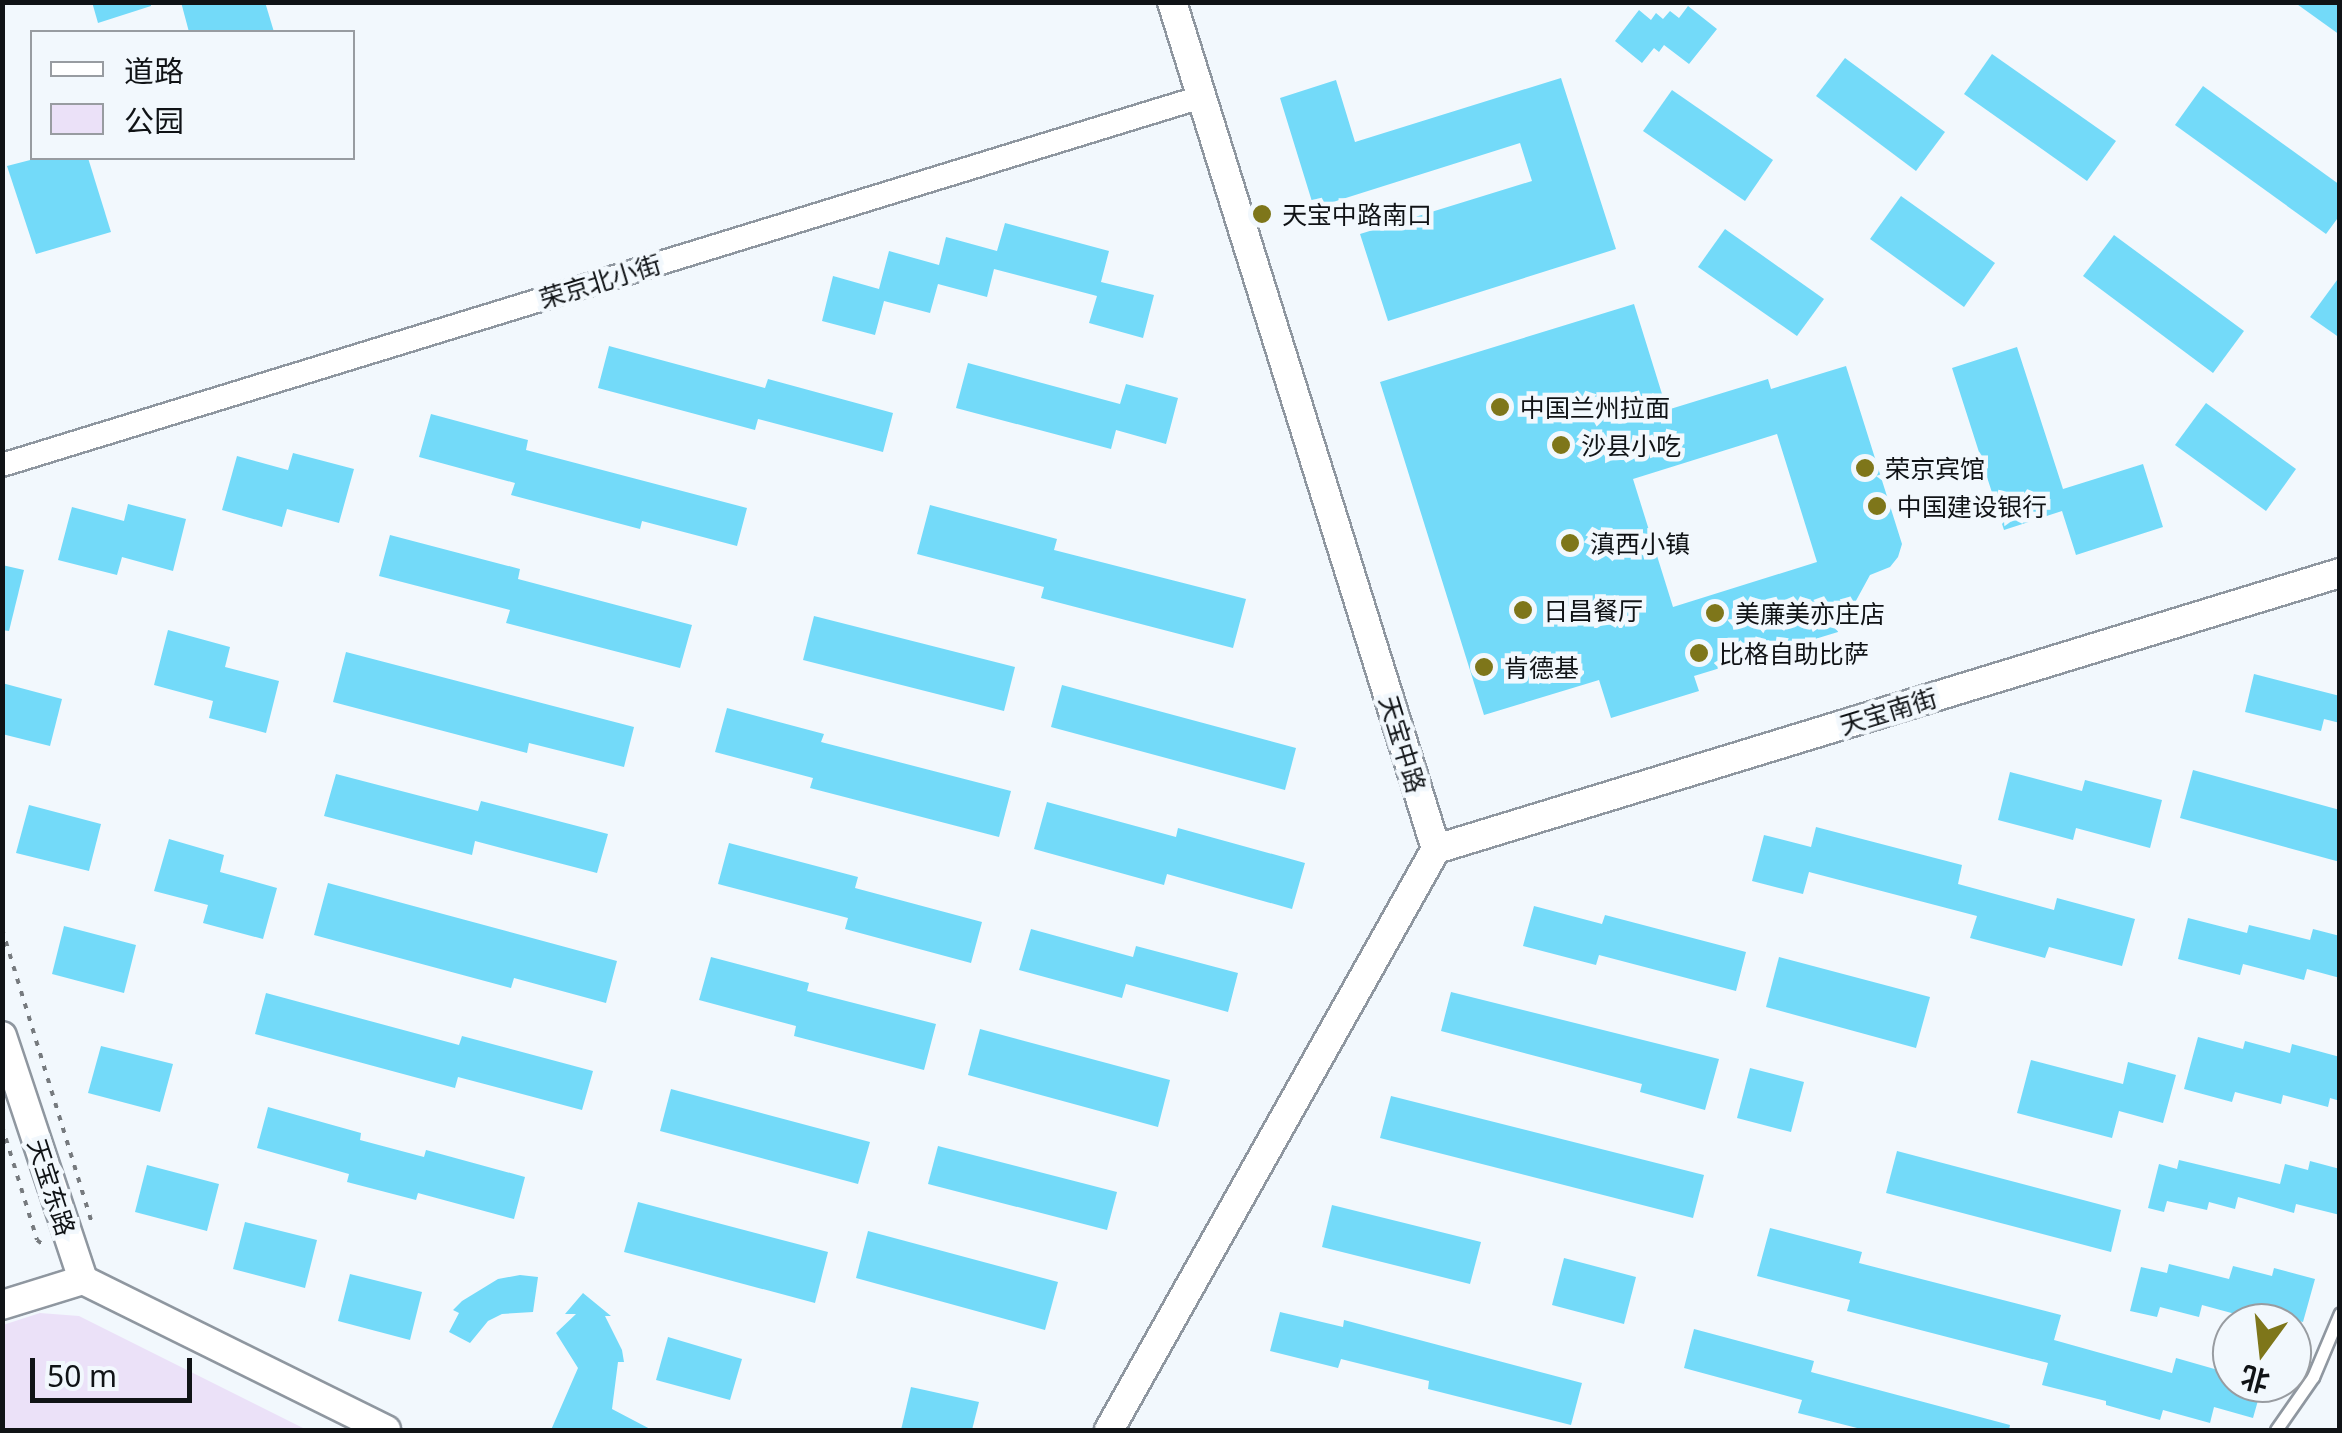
<!DOCTYPE html>
<meta charset="utf-8">
<style>
body{margin:0}
#map{position:relative;width:2342px;height:1433px;overflow:hidden;background:#f2f8fd;font-family:"Noto Sans","Noto Sans SC",sans-serif}
div>[style]{position:absolute}
.green>*{inset:0;background:#ebe1f8}
.building>*{inset:0;background:#73daf9}
.path>*{height:4px;margin-top:-2px;transform-origin:0;background:repeating-linear-gradient(90deg,#767a7e 0 5px,transparent 0 13px)}
.roads{filter:drop-shadow(2px 0 #8f97a0) drop-shadow(-2px 0 #8f97a0) drop-shadow(0 2px #8f97a0) drop-shadow(0 -2px #8f97a0)}
.service>*{height:11px;margin:-5.5px;padding:0 5.5px;transform-origin:5.5px;border-radius:5.5px;background:#fff}
.minor>*{height:22px;margin:-11px;padding:0 11px;transform-origin:11px;border-radius:11px;background:#fff}
.tertiary>*{height:28px;margin:-14px;padding:0 14px;transform-origin:14px;border-radius:14px;background:#fff}
.dots>*{width:28px;height:28px;translate:-50% -50%;box-sizing:border-box;border:5px solid #f2f8fd;border-radius:50%}
span{translate:-50% -50%;white-space:nowrap;text-align:center;line-height:1.15;-webkit-text-stroke:9px #f2f8fd;paint-order:stroke}
.poi-label{font-size:25px;color:#101316}
.left{translate:0 -50%;text-align:left}
.street-label{font-size:25px;color:#101316}
.frame{position:absolute;inset:0;border:5px solid #101316;pointer-events:none}
.legend{position:absolute;left:30px;top:30px;width:325px;height:130px;box-sizing:border-box;background:#f2f8fd;border:2px solid #989ca1;margin:0;padding:12px 18px;list-style:none;font-size:30px;color:#101316}
.legend li{display:flex;align-items:center;gap:20px;height:50px}
.legend b{width:50px;border:2px solid #989ca1}
.north{position:absolute;left:2212px;top:1303px;width:100px;height:100px;box-sizing:border-box;background:#f2f8fd;border:2px solid #989ca1;border-radius:50%;rotate:195deg;font-size:28px;font-weight:700;line-height:40px;text-align:center;color:#101316}
.north::after{content:'';display:block;margin:auto;width:35px;height:45px;background:#7e761a;clip-path:polygon(50% 0,100% 100%,50% 72%,0 100%)}
.scale{position:absolute;left:30px;top:1358px;width:162px;height:45px;box-sizing:border-box;border:5px solid #101316;border-top:0;padding-left:12px;font-size:30px;line-height:35px;white-space:nowrap;color:#101316;-webkit-text-stroke:8px #f2f8fd;paint-order:stroke}
</style>
<div id="map">
<div class="green">
<div style="clip-path:polygon(40px 1313px,79px 1316px,307px 1430px,3px 1430px,3px 1325px)"></div>
</div>
<div class="building">
<div style="clip-path:polygon(92px 2px,151px 2px,151px 6px,98px 23px)"></div>
<div style="clip-path:polygon(181px 2px,265px 2px,274px 32px,189px 32px)"></div>
<div style="clip-path:polygon(2294px 2px,2340px 2px,2340px 35px)"></div>
<div style="clip-path:polygon(1688px 6px,1717px 29px,1689px 64px,1664px 45px,1659px 52px,1654px 48px,1642px 63px,1615px 41px,1639px 10px,1651px 20px,1656px 13px,1663px 19px,1670px 11px,1679px 18px)"></div>
<div style="clip-path:polygon(1992px 54px,2116px 141px,2087px 181px,1964px 94px)"></div>
<div style="clip-path:polygon(1845px 58px,1945px 132px,1916px 171px,1816px 96px)"></div>
<div style="clip-path:polygon(1561px 78px,1616px 249px,1388px 321px,1360px 234px,1532px 181px,1520px 143px,1314px 208px,1280px 98px,1336px 80px,1355px 142px)"></div>
<div style="clip-path:polygon(2203px 86px,2340px 185px,2340px 215px,2326px 234px,2175px 125px)"></div>
<div style="clip-path:polygon(1672px 90px,1773px 160px,1745px 201px,1643px 131px)"></div>
<div style="clip-path:polygon(38px 158px,88px 158px,111px 232px,36px 254px,7px 166px)"></div>
<div style="clip-path:polygon(1901px 196px,1995px 263px,1964px 307px,1870px 239px)"></div>
<div style="clip-path:polygon(1005px 223px,1109px 251px,1101px 282px,1154px 295px,1143px 338px,1089px 323px,1097px 296px,994px 269px,987px 297px,938px 284px,930px 313px,884px 301px,875px 335px,822px 321px,833px 276px,879px 289px,889px 251px,939px 265px,946px 237px,997px 251px)"></div>
<div style="clip-path:polygon(1725px 229px,1824px 299px,1797px 336px,1698px 267px)"></div>
<div style="clip-path:polygon(2114px 235px,2244px 331px,2213px 373px,2083px 276px)"></div>
<div style="clip-path:polygon(2340px 276px,2340px 338px,2310px 317px)"></div>
<div style="clip-path:polygon(evenodd,1634px 304px,1667px 410px,1768px 379px,1771px 389px,1846px 366px,1902px 544px,1898px 557px,1890px 567px,1870px 575px,1852px 608px,1835px 620px,1838px 632px,1694px 676px,1699px 691px,1611px 718px,1599px 680px,1484px 715px,1380px 382px,1634px 304px,1777px 434px,1817px 562px,1673px 607px,1633px 479px,1777px 434px)"></div>
<div style="clip-path:polygon(609px 346px,765px 388px,768px 379px,893px 413px,883px 452px,758px 419px,755px 430px,598px 388px)"></div>
<div style="clip-path:polygon(2017px 347px,2063px 489px,2143px 464px,2163px 527px,2076px 555px,2062px 511px,2004px 530px,1952px 368px)"></div>
<div style="clip-path:polygon(968px 363px,1120px 404px,1126px 384px,1178px 398px,1166px 444px,1116px 430px,1111px 449px,956px 408px)"></div>
<div style="clip-path:polygon(2206px 403px,2296px 469px,2266px 511px,2175px 445px)"></div>
<div style="clip-path:polygon(431px 414px,528px 440px,526px 450px,747px 508px,737px 546px,642px 521px,640px 529px,511px 495px,515px 483px,419px 457px)"></div>
<div style="clip-path:polygon(293px 453px,354px 469px,339px 523px,287px 509px,282px 527px,222px 510px,237px 456px,288px 470px)"></div>
<div style="clip-path:polygon(128px 504px,186px 519px,173px 571px,122px 557px,117px 575px,58px 560px,72px 507px,124px 521px)"></div>
<div style="clip-path:polygon(930px 505px,1057px 539px,1054px 550px,1246px 599px,1233px 648px,1041px 598px,1044px 587px,917px 554px)"></div>
<div style="clip-path:polygon(390px 535px,520px 569px,518px 579px,692px 625px,680px 668px,506px 623px,510px 610px,379px 576px)"></div>
<div style="clip-path:polygon(2px 565px,24px 570px,9px 631px,2px 630px)"></div>
<div style="clip-path:polygon(814px 616px,1015px 667px,1004px 711px,803px 660px)"></div>
<div style="clip-path:polygon(168px 630px,230px 647px,225px 667px,279px 681px,266px 733px,209px 718px,213px 701px,154px 685px)"></div>
<div style="clip-path:polygon(346px 652px,634px 727px,624px 767px,529px 743px,527px 753px,333px 702px)"></div>
<div style="clip-path:polygon(2254px 674px,2340px 696px,2340px 723px,2324px 719px,2321px 731px,2245px 712px)"></div>
<div style="clip-path:polygon(2px 683px,62px 699px,50px 746px,2px 734px)"></div>
<div style="clip-path:polygon(1062px 685px,1296px 748px,1285px 790px,1051px 727px)"></div>
<div style="clip-path:polygon(727px 708px,824px 734px,821px 742px,1011px 791px,999px 837px,810px 788px,813px 778px,715px 752px)"></div>
<div style="clip-path:polygon(2193px 770px,2340px 810px,2340px 862px,2180px 818px)"></div>
<div style="clip-path:polygon(2010px 772px,2082px 791px,2085px 780px,2162px 800px,2150px 848px,2076px 828px,2073px 840px,1998px 820px)"></div>
<div style="clip-path:polygon(336px 774px,478px 811px,481px 801px,608px 834px,597px 873px,475px 841px,472px 855px,324px 816px)"></div>
<div style="clip-path:polygon(1047px 802px,1176px 837px,1178px 828px,1305px 863px,1292px 909px,1167px 874px,1164px 885px,1034px 849px)"></div>
<div style="clip-path:polygon(29px 805px,101px 824px,89px 871px,16px 853px)"></div>
<div style="clip-path:polygon(1816px 827px,1962px 865px,1958px 884px,2054px 910px,2057px 898px,2135px 919px,2122px 966px,2049px 947px,2045px 958px,1970px 938px,1977px 916px,1809px 872px,1803px 894px,1752px 881px,1764px 835px,1811px 847px)"></div>
<div style="clip-path:polygon(169px 839px,224px 855px,220px 872px,277px 888px,263px 939px,203px 923px,208px 905px,154px 891px)"></div>
<div style="clip-path:polygon(729px 843px,858px 877px,855px 888px,982px 922px,971px 963px,845px 929px,848px 918px,718px 884px)"></div>
<div style="clip-path:polygon(328px 883px,617px 961px,606px 1003px,514px 978px,511px 988px,314px 935px)"></div>
<div style="clip-path:polygon(1534px 906px,1602px 924px,1605px 915px,1746px 952px,1736px 991px,1599px 955px,1596px 965px,1523px 946px)"></div>
<div style="clip-path:polygon(2188px 918px,2247px 933px,2249px 925px,2310px 940px,2313px 929px,2340px 936px,2340px 978px,2307px 969px,2304px 980px,2243px 964px,2240px 975px,2178px 959px)"></div>
<div style="clip-path:polygon(64px 926px,136px 945px,124px 993px,52px 974px)"></div>
<div style="clip-path:polygon(1031px 929px,1133px 957px,1136px 946px,1238px 973px,1228px 1012px,1126px 984px,1122px 998px,1019px 970px)"></div>
<div style="clip-path:polygon(711px 957px,809px 983px,807px 991px,936px 1024px,924px 1070px,794px 1036px,796px 1026px,699px 1000px)"></div>
<div style="clip-path:polygon(1779px 957px,1930px 997px,1916px 1048px,1766px 1007px)"></div>
<div style="clip-path:polygon(1451px 992px,1719px 1059px,1705px 1110px,1640px 1092px,1642px 1084px,1441px 1031px)"></div>
<div style="clip-path:polygon(266px 993px,459px 1045px,462px 1036px,593px 1071px,582px 1110px,458px 1077px,455px 1088px,255px 1034px)"></div>
<div style="clip-path:polygon(980px 1029px,1170px 1080px,1158px 1127px,968px 1075px)"></div>
<div style="clip-path:polygon(2198px 1037px,2243px 1049px,2245px 1041px,2290px 1053px,2292px 1044px,2340px 1057px,2340px 1101px,2330px 1098px,2328px 1107px,2283px 1095px,2281px 1104px,2235px 1092px,2232px 1102px,2184px 1089px)"></div>
<div style="clip-path:polygon(101px 1046px,173px 1064px,160px 1112px,88px 1093px)"></div>
<div style="clip-path:polygon(2031px 1060px,2123px 1084px,2128px 1062px,2176px 1075px,2163px 1123px,2119px 1111px,2112px 1138px,2017px 1113px)"></div>
<div style="clip-path:polygon(1750px 1068px,1804px 1082px,1791px 1132px,1737px 1118px)"></div>
<div style="clip-path:polygon(671px 1089px,870px 1142px,858px 1184px,660px 1131px)"></div>
<div style="clip-path:polygon(1391px 1096px,1704px 1175px,1693px 1218px,1380px 1138px)"></div>
<div style="clip-path:polygon(268px 1107px,361px 1133px,360px 1140px,424px 1157px,426px 1150px,525px 1177px,514px 1219px,418px 1193px,416px 1200px,347px 1182px,349px 1174px,257px 1148px)"></div>
<div style="clip-path:polygon(938px 1146px,1117px 1192px,1107px 1230px,928px 1184px)"></div>
<div style="clip-path:polygon(1897px 1151px,2121px 1210px,2111px 1252px,1886px 1193px)"></div>
<div style="clip-path:polygon(2179px 1160px,2280px 1184px,2285px 1164px,2308px 1170px,2310px 1161px,2340px 1169px,2340px 1215px,2296px 1204px,2294px 1213px,2238px 1197px,2235px 1209px,2209px 1202px,2207px 1210px,2167px 1201px,2164px 1212px,2148px 1208px,2159px 1164px,2177px 1169px)"></div>
<div style="clip-path:polygon(147px 1165px,219px 1184px,207px 1231px,135px 1212px)"></div>
<div style="clip-path:polygon(638px 1202px,828px 1252px,815px 1303px,624px 1252px)"></div>
<div style="clip-path:polygon(1332px 1205px,1481px 1242px,1470px 1284px,1322px 1247px)"></div>
<div style="clip-path:polygon(245px 1222px,317px 1240px,305px 1288px,233px 1269px)"></div>
<div style="clip-path:polygon(1770px 1228px,1862px 1252px,1859px 1263px,2061px 1315px,2054px 1340px,2172px 1373px,2176px 1358px,2232px 1374px,2232px 1383px,2263px 1383px,2253px 1418px,2214px 1407px,2210px 1423px,2163px 1410px,2160px 1420px,2106px 1405px,2106px 1401px,2042px 1385px,2048px 1363px,1847px 1311px,1850px 1300px,1757px 1276px)"></div>
<div style="clip-path:polygon(868px 1231px,1058px 1282px,1045px 1330px,856px 1278px)"></div>
<div style="clip-path:polygon(1564px 1258px,1636px 1277px,1624px 1324px,1552px 1305px)"></div>
<div style="clip-path:polygon(2169px 1264px,2229px 1279px,2233px 1266px,2272px 1276px,2274px 1268px,2315px 1279px,2303px 1322px,2264px 1312px,2261px 1321px,2202px 1305px,2199px 1317px,2160px 1307px,2157px 1317px,2130px 1311px,2141px 1267px,2167px 1273px)"></div>
<div style="clip-path:polygon(350px 1274px,422px 1292px,410px 1340px,338px 1321px)"></div>
<div style="clip-path:polygon(520px 1275px,538px 1277px,533px 1312px,502px 1314px,488px 1321px,470px 1343px,449px 1332px,459px 1313px,453px 1310px,462px 1301px,498px 1279px)"></div>
<div style="clip-path:polygon(583px 1293px,611px 1316px,605px 1316px,622px 1350px,624px 1362px,618px 1362px,612px 1409px,652px 1430px,551px 1430px,578px 1368px,556px 1333px,576px 1314px,565px 1314px)"></div>
<div style="clip-path:polygon(1280px 1312px,1343px 1327px,1344px 1320px,1582px 1383px,1571px 1425px,1428px 1389px,1429px 1381px,1341px 1359px,1338px 1368px,1270px 1351px)"></div>
<div style="clip-path:polygon(1694px 1329px,1814px 1361px,1811px 1372px,2010px 1425px,2009px 1430px,1865px 1430px,1798px 1413px,1802px 1400px,1684px 1368px)"></div>
<div style="clip-path:polygon(668px 1337px,742px 1359px,730px 1400px,656px 1380px)"></div>
<div style="clip-path:polygon(911px 1387px,979px 1402px,972px 1430px,901px 1430px)"></div>
</div>
<div class="path">
<div style="left:2px;top:929px;width:305px;rotate:73deg"></div>
<div style="left:2px;top:1126px;width:119px;rotate:72.9deg"></div>
<div style="left:37px;top:1240px;width:11px;rotate:38deg"></div>
</div>
<div class="roads">
<div class="service">
<div style="left:2276px;top:1430px;width:65px;rotate:-55.1deg"></div>
<div style="left:2313px;top:1377px;width:69px;rotate:-67.1deg"></div>
</div>
<div class="minor">
<div style="left:2px;top:465px;width:1251px;rotate:-17.06deg"></div>
</div>
<div class="tertiary">
<div style="left:1436px;top:849px;width:945px;rotate:-16.98deg"></div>
<div style="left:2px;top:1036px;width:257px;rotate:71.6deg"></div>
<div style="left:2px;top:1305px;width:85px;rotate:-17.2deg"></div>
<div style="left:83px;top:1280px;width:338px;rotate:26.3deg"></div>
<div style="left:1109px;top:1430px;width:667px;rotate:-60.63deg"></div>
<div style="left:1436px;top:849px;width:887px;rotate:-107.31deg"></div>
</div>
</div>
<div class="dots">
<div style="left:1262px;top:214px;background:#7e761a"></div>
<div style="left:1500px;top:407px;background:#7e761a"></div>
<div style="left:1561px;top:445px;background:#7e761a"></div>
<div style="left:1865px;top:468px;background:#7e761a"></div>
<div style="left:1877px;top:506px;background:#7e761a"></div>
<div style="left:1570px;top:543px;background:#7e761a"></div>
<div style="left:1523px;top:610px;background:#7e761a"></div>
<div style="left:1715px;top:613px;background:#7e761a"></div>
<div style="left:1699px;top:653px;background:#7e761a"></div>
<div style="left:1484px;top:667px;background:#7e761a"></div>
</div>
<div class="poi-label">
<span class="left" style="left:1282px;top:214px">天宝中路南口</span>
<span class="left" style="left:1520px;top:407px">中国兰州拉面</span>
<span class="left" style="left:1581px;top:445px">沙县小吃</span>
<span class="left" style="left:1885px;top:468px">荣京宾馆</span>
<span class="left" style="left:1897px;top:506px">中国建设银行</span>
<span class="left" style="left:1590px;top:543px">滇西小镇</span>
<span class="left" style="left:1543px;top:610px">日昌餐厅</span>
<span class="left" style="left:1735px;top:613px">美廉美亦庄店</span>
<span class="left" style="left:1719px;top:653px">比格自助比萨</span>
<span class="left" style="left:1504px;top:667px">肯德基</span>
</div>
<div class="street-label">
<span style="left:600px;top:281px;rotate:-17deg">荣京北小街</span>
<span style="left:1888px;top:711px;rotate:-17deg">天宝南街</span>
<span style="left:1403px;top:744px;rotate:73deg">天宝中路</span>
<span style="left:52px;top:1187px;rotate:72deg">天宝东路</span>
</div>
<div class="frame"></div>
<ul class="legend">
<li><b style="height:12px;background:#fff"></b>道路</li>
<li><b style="height:28px;background:#ebe1f8"></b>公园</li>
</ul>
<div class="north">北</div>
<div class="scale">50 m</div>
</div>
